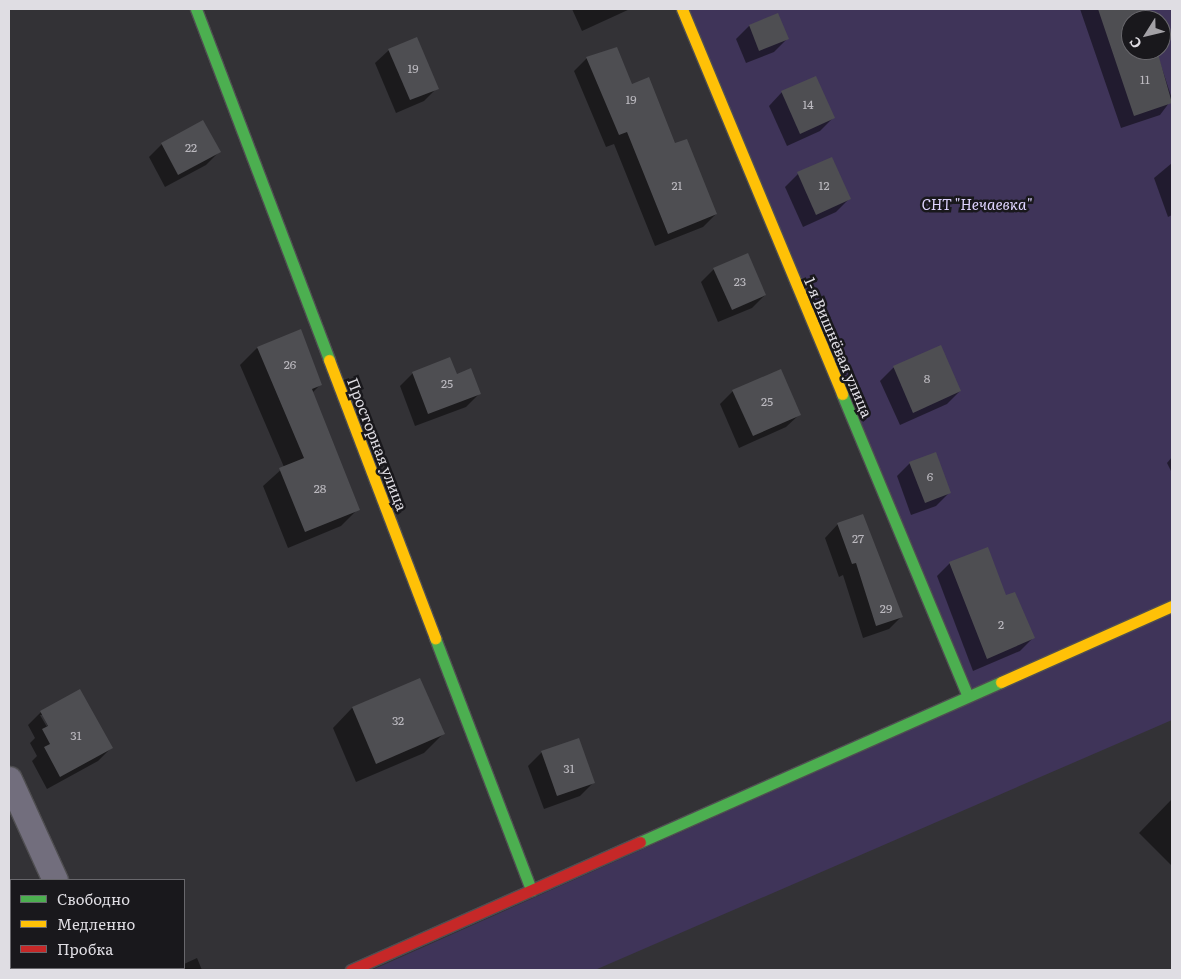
<!DOCTYPE html>
<meta charset="utf-8">
<style>
body{margin:0}
#map{position:relative;width:1181px;height:979px;overflow:hidden;background:#333236;font-family:Literata,serif}
div>[style]{position:absolute}
.green>*{inset:0;background:#3f3459}
.shadow>*{inset:0;background:#0007}
.building>*{inset:0;background:#4e4e52}
.roads{filter:drop-shadow(1px 0 #4f4e51) drop-shadow(-1px 0 #4f4e51) drop-shadow(0 1px #4f4e51) drop-shadow(0 -1px #4f4e51)}
.street>*{height:25px;margin:-12.5px;padding:0 12.5px;transform-origin:12.5px;border-radius:12.5px;background:#726e7d}
.fast>*{height:11px;margin:-5.5px;padding:0 5.5px;transform-origin:5.5px;border-radius:5.5px;background:#4caf50}
.slow>*{height:11px;margin:-5.5px;padding:0 5.5px;transform-origin:5.5px;border-radius:5.5px;background:#ffc107}
.jam>*{height:11px;margin:-5.5px;padding:0 5.5px;transform-origin:5.5px;border-radius:5.5px;background:#c62828}
span{translate:-50% -50%;white-space:nowrap;text-align:center;line-height:1.15;-webkit-text-stroke:5px #19181c;paint-order:stroke}
.number-label{font-size:12px;color:#bbb9bf}
.number-label span{-webkit-text-stroke-width:0}
.park-label{font-size:15px;color:#ded3fe;font-style:italic}
.street-label{font-size:15px;color:#dfdde3}
.frame{position:absolute;inset:0;border:10px solid #dfdde3;pointer-events:none}
.legend{position:absolute;left:10px;top:879px;width:175px;height:90px;box-sizing:border-box;background:#19181c;border:1px solid #68676c;margin:0;padding:6px 9px;list-style:none;font-size:15px;color:#dfdde3}
.legend li{display:flex;align-items:center;gap:10px;height:25px}
.legend b{width:25px;border:1px solid #68676c}
.north{position:absolute;left:1121px;top:10px;width:50px;height:50px;box-sizing:border-box;background:#19181c;border:1px solid #68676c;border-radius:50%;rotate:234deg;font-size:14px;font-weight:700;line-height:20px;text-align:center;color:#dfdde3}
.north::after{content:'';display:block;margin:auto;width:18px;height:22px;background:#a3a1a6;clip-path:polygon(50% 0,100% 100%,50% 72%,0 100%)}
</style>
<div id="map">
<div class="green">
<div style="clip-path:polygon(evenodd,687px 9px,1172px 9px,1172px 608px,968px 696px,687px 9px,1131px 20px,1161px 20px,1161px 50px,1131px 50px,1131px 20px)"></div>
<div style="clip-path:polygon(1172px 613px,1172px 720px,595px 970px,372px 970px)"></div>
</div>
<div class="shadow">
<div style="clip-path:polygon(572px 9px,630px 9px,582px 31px)"></div>
<div style="clip-path:polygon(1080px 9px,1147px 9px,1149px 20px,1131px 20px,1131px 50px,1156px 50px,1172px 99px,1160px 115px,1121px 128px)"></div>
<div style="clip-path:polygon(777px 15px,787px 39px,774px 52px,746px 63px,736px 39px,749px 26px)"></div>
<div style="clip-path:polygon(389px 50px,437px 88px,424px 101px,396px 113px,375px 63px)"></div>
<div style="clip-path:polygon(587px 58px,631px 85px,675px 145px,716px 214px,703px 227px,655px 246px,614px 144px,606px 147px,574px 71px)"></div>
<div style="clip-path:polygon(782px 92px,833px 118px,820px 131px,787px 146px,769px 106px)"></div>
<div style="clip-path:polygon(162px 144px,219px 152px,206px 165px,165px 187px,149px 157px)"></div>
<div style="clip-path:polygon(1172px 163px,1172px 215px,1168px 217px,1154px 178px)"></div>
<div style="clip-path:polygon(798px 174px,849px 199px,836px 212px,803px 227px,785px 187px)"></div>
<div style="clip-path:polygon(714px 269px,765px 295px,752px 308px,718px 322px,701px 282px)"></div>
<div style="clip-path:polygon(940px 347px,960px 391px,947px 404px,900px 425px,880px 381px,893px 368px)"></div>
<div style="clip-path:polygon(257px 348px,321px 384px,312px 393px,358px 509px,341px 526px,288px 548px,263px 486px,284px 467px,240px 365px)"></div>
<div style="clip-path:polygon(413px 373px,456px 375px,479px 394px,466px 407px,415px 426px,400px 386px)"></div>
<div style="clip-path:polygon(733px 391px,800px 414px,786px 427px,739px 448px,720px 404px)"></div>
<div style="clip-path:polygon(1172px 457px,1172px 473px,1167px 463px)"></div>
<div style="clip-path:polygon(910px 463px,949px 493px,936px 506px,911px 515px,897px 476px)"></div>
<div style="clip-path:polygon(838px 524px,902px 616px,889px 629px,863px 638px,843px 575px,839px 577px,825px 538px)"></div>
<div style="clip-path:polygon(950px 563px,1006px 597px,1033px 638px,1020px 651px,973px 671px,937px 576px)"></div>
<div style="clip-path:polygon(419px 680px,443px 734px,424px 753px,356px 782px,333px 728px,352px 708px)"></div>
<div style="clip-path:polygon(evenodd,41px 712px,111px 748px,98px 761px,47px 789px,32px 761px,37px 756px,30px 743px,35px 738px,28px 725px,41px 712px,40px 715px,43px 715px,50px 732px,40px 715px)"></div>
<div style="clip-path:polygon(542px 752px,593px 783px,580px 796px,544px 809px,528px 766px)"></div>
<div style="clip-path:polygon(1172px 799px,1172px 866px,1139px 833px)"></div>
<div style="clip-path:polygon(197px 958px,202px 970px,168px 970px,184px 968px,184px 964px)"></div>
</div>
<div class="building">
<div style="clip-path:polygon(1098px 9px,1143px 9px,1147px 20px,1131px 20px,1131px 50px,1157px 50px,1172px 103px,1134px 116px)"></div>
<div style="clip-path:polygon(778px 13px,789px 39px,759px 51px,749px 25px)"></div>
<div style="clip-path:polygon(417px 37px,439px 89px,410px 100px,388px 49px)"></div>
<div style="clip-path:polygon(617px 47px,632px 84px,649px 77px,675px 143px,687px 139px,717px 214px,668px 234px,627px 132px,619px 135px,586px 57px)"></div>
<div style="clip-path:polygon(816px 76px,835px 118px,800px 134px,781px 91px)"></div>
<div style="clip-path:polygon(203px 120px,221px 152px,178px 175px,161px 143px)"></div>
<div style="clip-path:polygon(832px 157px,851px 199px,816px 215px,797px 172px)"></div>
<div style="clip-path:polygon(748px 253px,766px 295px,732px 310px,713px 268px)"></div>
<div style="clip-path:polygon(301px 329px,322px 385px,312px 389px,360px 510px,305px 532px,279px 468px,304px 458px,257px 347px)"></div>
<div style="clip-path:polygon(941px 345px,961px 391px,913px 413px,893px 366px)"></div>
<div style="clip-path:polygon(450px 357px,457px 374px,471px 368px,481px 394px,428px 414px,412px 372px)"></div>
<div style="clip-path:polygon(781px 369px,801px 415px,753px 436px,732px 390px)"></div>
<div style="clip-path:polygon(936px 452px,951px 493px,925px 503px,909px 462px)"></div>
<div style="clip-path:polygon(863px 514px,903px 617px,876px 626px,856px 563px,852px 564px,837px 523px)"></div>
<div style="clip-path:polygon(988px 547px,1006px 595px,1015px 592px,1035px 638px,987px 659px,949px 562px)"></div>
<div style="clip-path:polygon(420px 678px,445px 734px,376px 764px,352px 707px)"></div>
<div style="clip-path:polygon(80px 689px,113px 748px,60px 777px,44px 747px,50px 744px,42px 729px,48px 726px,40px 711px)"></div>
<div style="clip-path:polygon(579px 738px,595px 783px,557px 796px,541px 751px)"></div>
</div>
<div class="roads">
<div class="street">
<div style="left:9px;top:779px;width:111px;rotate:65.5deg"></div>
<div style="left:95px;top:968px;width:2px;rotate:63deg"></div>
</div>
<div class="fast">
<div style="left:196px;top:9px;width:375px;rotate:69.2deg"></div>
<div style="left:842px;top:394px;width:327px;rotate:67.4deg"></div>
<div style="left:435px;top:638px;width:270px;rotate:69.1deg"></div>
<div style="left:640px;top:842px;width:395px;rotate:-23.9deg"></div>
</div>
<div class="slow">
<div style="left:682px;top:9px;width:417px;rotate:67.4deg"></div>
<div style="left:329px;top:360px;width:298px;rotate:69.1deg"></div>
<div style="left:1001px;top:682px;width:187px;rotate:-24deg"></div>
</div>
<div class="jam">
<div style="left:351px;top:970px;width:316px;rotate:-23.9deg"></div>
</div>
</div>
<div class="number-label">
<span style="left:413px;top:69px">19</span>
<span style="left:1145px;top:80px">11</span>
<span style="left:631px;top:100px">19</span>
<span style="left:808px;top:105px">14</span>
<span style="left:191px;top:148px">22</span>
<span style="left:677px;top:186px">21</span>
<span style="left:824px;top:186px">12</span>
<span style="left:740px;top:282px">23</span>
<span style="left:290px;top:365px">26</span>
<span style="left:927px;top:379px">8</span>
<span style="left:447px;top:384px">25</span>
<span style="left:767px;top:402px">25</span>
<span style="left:930px;top:477px">6</span>
<span style="left:320px;top:489px">28</span>
<span style="left:858px;top:539px">27</span>
<span style="left:886px;top:609px">29</span>
<span style="left:1001px;top:625px">2</span>
<span style="left:398px;top:721px">32</span>
<span style="left:76px;top:736px">31</span>
<span style="left:569px;top:769px">31</span>
</div>
<div class="park-label">
<span style="left:977px;top:204px">СНТ "Нечаевка"</span>
</div>
<div class="street-label">
<span style="left:839px;top:347px;rotate:67deg">1-я Вишнёвая улица</span>
<span style="left:378px;top:444px;rotate:69deg">Просторная улица</span>
</div>
<div class="frame"></div>
<ul class="legend">
<li><b style="height:6px;background:#4caf50"></b>Свободно</li>
<li><b style="height:6px;background:#ffc107"></b>Медленно</li>
<li><b style="height:6px;background:#c62828"></b>Пробка</li>
</ul>
<div class="north">С</div>
</div>
